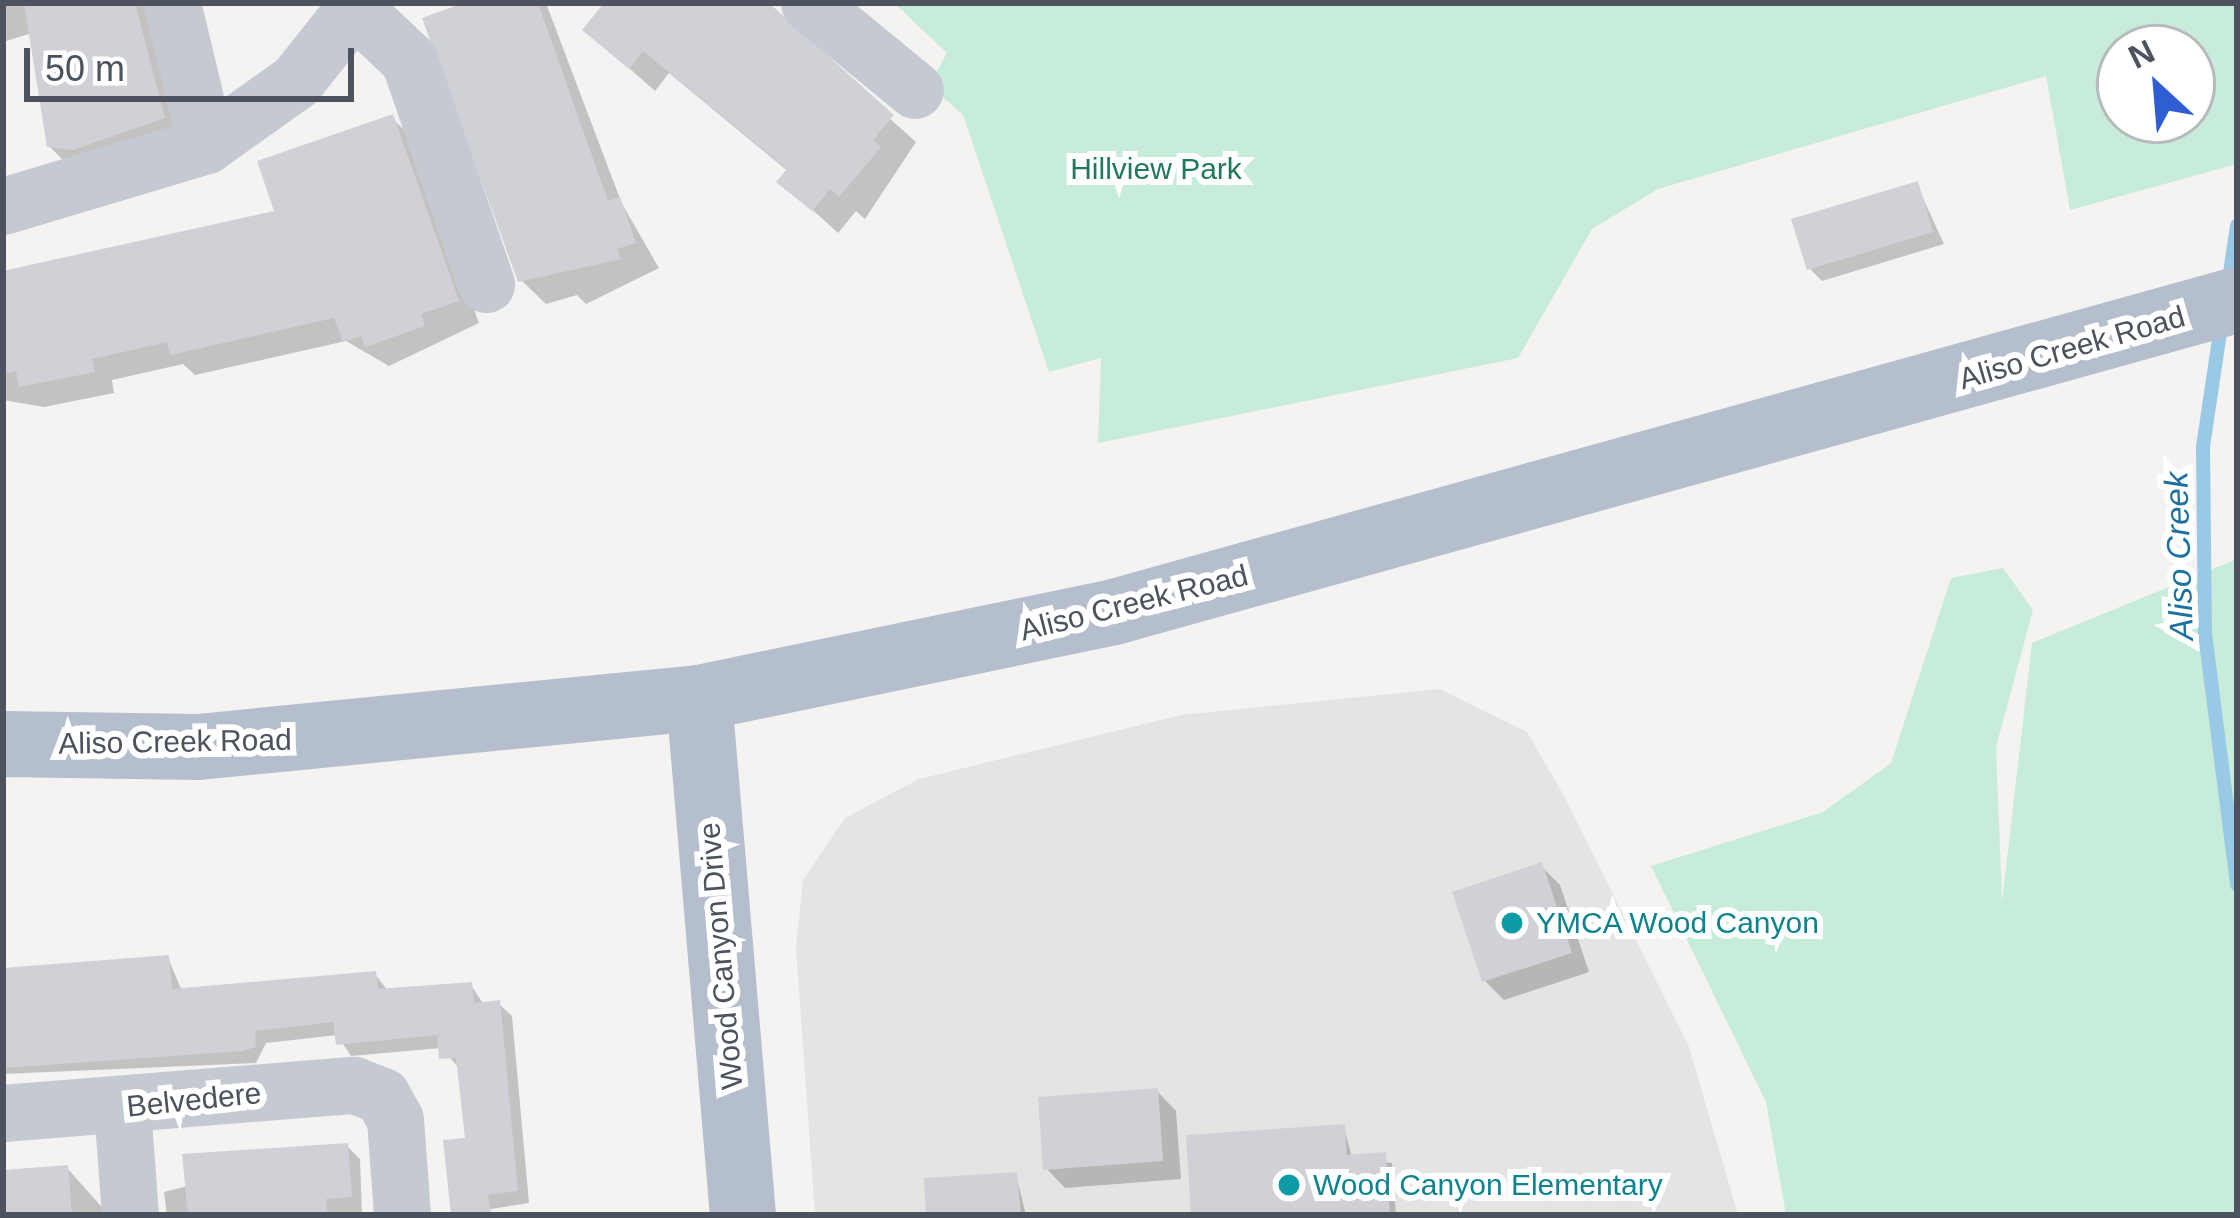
<!DOCTYPE html>
<style>
body{margin:0}
#map{position:relative;width:2240px;height:1218px;overflow:hidden;background:#f4f3f2;font-family:Arial,sans-serif}
div>[style]{position:absolute}
.education>*{inset:0;background:#e5e4e3}
.green>*{inset:0;background:#c7ecda}
.shadow>*{inset:0;background:#0003}
.stream>*{height:14px;margin:-7px;padding:0 7px;transform-origin:7px;border-radius:7px;background:#99c9e4}
.building>*{inset:0;background:#d0d1d6}
.minor>*{height:57px;margin:-28.5px;padding:0 28.5px;transform-origin:28.5px;border-radius:28.5px;background:#c5cad2}
.major>*{height:66px;margin:-33px;padding:0 33px;transform-origin:33px;border-radius:33px;background:#b5becd}
.dots>*{width:33px;height:33px;translate:-50% -50%;box-sizing:border-box;border:6px solid #fff;border-radius:50%}
span{translate:-50% -50%;white-space:nowrap;text-align:center;line-height:1.15;-webkit-text-stroke:12px #fff;paint-order:stroke}
.park-label{font-size:30px;color:#22795a}
.street-label{font-size:30px;color:#4c525e}
.culture-label{font-size:30px;color:#0d838f}
.left{translate:0 -50%;text-align:left}
.water-label{font-size:33px;color:#1d71a0;font-style:italic}
.frame{position:absolute;inset:0;border:6px solid #4c525e;pointer-events:none}
.north{position:absolute;left:2096px;top:24px;width:120px;height:120px;box-sizing:border-box;background:#fff;border:3px solid #b7babf;border-radius:50%;rotate:334deg;font-size:33px;font-weight:700;line-height:48px;text-align:center;color:#4c525e}
.north::after{content:'';display:block;margin:auto;width:42px;height:54px;background:#2f5ed2;clip-path:polygon(50% 0,100% 100%,50% 72%,0 100%)}
.scale{position:absolute;left:24px;top:48px;width:330px;height:54px;box-sizing:border-box;border:6px solid #4c525e;border-top:0;padding-left:15px;font-size:36px;line-height:42px;white-space:nowrap;color:#4c525e;-webkit-text-stroke:9px #fff;paint-order:stroke}
</style>
<div id="map">
<div class="education">
<div style="clip-path:polygon(1440px 689px,1527px 732px,1564px 796px,1689px 1047px,1738px 1215px,815px 1215px,796px 948px,803px 880px,845px 818px,919px 779px,1181px 715px)"></div>
</div>
<div class="green">
<div style="clip-path:polygon(evenodd,894px 3px,2237px 3px,2237px 164px,2070px 210px,2046px 76px,1658px 189px,1592px 229px,1518px 358px,1098px 443px,1101px 358px,1049px 372px,963px 115px,929px 85px,947px 53px,894px 3px,2120px 48px,2192px 48px,2192px 120px,2120px 120px,2120px 48px)"></div>
<div style="clip-path:polygon(2237px 559px,2237px 1215px,1786px 1215px,1766px 1102px,1651px 866px,1823px 812px,1891px 763px,1951px 578px,2003px 568px,2033px 610px,1996px 747px,2002px 902px,2032px 643px)"></div>
</div>
<div class="shadow">
<div style="clip-path:polygon(3px 3px,148px 3px,183px 137px,69px 166px,49px 146px,32px 33px,3px 42px)"></div>
<div style="clip-path:polygon(462px 3px,546px 3px,622px 204px,659px 268px,586px 304px,577px 295px,546px 304px,521px 280px,426px 20px)"></div>
<div style="clip-path:polygon(608px 3px,760px 3px,916px 142px,865px 219px,856px 211px,838px 233px,781px 181px,789px 172px,669px 73px,655px 91px,586px 30px)"></div>
<div style="clip-path:polygon(392px 118px,413px 139px,479px 323px,389px 366px,346px 341px,195px 375px,183px 364px,112px 380px,114px 393px,44px 407px,3px 400px,3px 274px,278px 214px)"></div>
<div style="clip-path:polygon(1917px 185px,1944px 244px,1822px 281px,1809px 268px)"></div>
<div style="clip-path:polygon(1541px 866px,1560px 885px,1589px 972px,1504px 1000px,1485px 981px)"></div>
<div style="clip-path:polygon(168px 958px,182px 991px,375px 974px,388px 991px,471px 985px,484px 1005px,499px 1004px,512px 1016px,529px 1203px,454px 1215px,446px 1143px,468px 1140px,461px 1070px,441px 1048px,351px 1056px,337px 1035px,266px 1043px,256px 1063px,3px 1074px,3px 971px)"></div>
<div style="clip-path:polygon(1157px 1091px,1176px 1111px,1181px 1179px,1065px 1188px,1046px 1168px)"></div>
<div style="clip-path:polygon(1344px 1127px,1352px 1158px,1392px 1163px,1396px 1215px,1194px 1215px)"></div>
<div style="clip-path:polygon(347px 1146px,360px 1159px,362px 1215px,167px 1215px,164px 1192px)"></div>
<div style="clip-path:polygon(67px 1168px,109px 1215px,3px 1215px,3px 1173px)"></div>
<div style="clip-path:polygon(1016px 1175px,1026px 1215px,929px 1215px)"></div>
</div>
<div class="stream">
<div style="left:2228px;top:286px;width:61px;rotate:-81.5deg"></div>
<div style="left:2221px;top:326px;width:121px;rotate:98.5deg"></div>
<div style="left:2203px;top:446px;width:188px;rotate:89.4deg"></div>
<div style="left:2205px;top:634px;width:253px;rotate:82.7deg"></div>
</div>
<div class="building">
<div style="clip-path:polygon(24px 3px,135px 3px,165px 118px,73px 150px,47px 147px)"></div>
<div style="clip-path:polygon(464px 3px,538px 3px,608px 201px,620px 197px,636px 243px,617px 249px,621px 259px,518px 282px,422px 18px)"></div>
<div style="clip-path:polygon(604px 3px,769px 3px,894px 115px,873px 140px,881px 147px,839px 197px,830px 189px,812px 211px,776px 182px,787px 169px,643px 51px,629px 69px,582px 30px)"></div>
<div style="clip-path:polygon(393px 114px,459px 301px,421px 314px,425px 326px,365px 347px,361px 336px,343px 342px,334px 318px,170px 355px,167px 342px,92px 359px,95px 372px,19px 387px,16px 371px,3px 374px,3px 271px,274px 211px,257px 161px)"></div>
<div style="clip-path:polygon(1918px 181px,1933px 232px,1807px 270px,1791px 219px)"></div>
<div style="clip-path:polygon(1542px 862px,1572px 953px,1482px 982px,1452px 892px)"></div>
<div style="clip-path:polygon(169px 955px,172px 989px,376px 971px,378px 989px,472px 982px,474px 1003px,500px 1000px,518px 1191px,488px 1195px,491px 1213px,451px 1215px,443px 1140px,465px 1138px,456px 1058px,439px 1059px,437px 1035px,336px 1045px,333px 1022px,255px 1031px,256px 1047px,242px 1051px,3px 1068px,3px 968px)"></div>
<div style="clip-path:polygon(1158px 1088px,1163px 1161px,1043px 1170px,1038px 1097px)"></div>
<div style="clip-path:polygon(1345px 1124px,1347px 1155px,1386px 1152px,1390px 1215px,1191px 1215px,1186px 1135px)"></div>
<div style="clip-path:polygon(348px 1143px,352px 1197px,326px 1199px,327px 1215px,188px 1215px,182px 1154px)"></div>
<div style="clip-path:polygon(68px 1165px,72px 1215px,3px 1215px,3px 1170px)"></div>
<div style="clip-path:polygon(1017px 1172px,1021px 1215px,926px 1215px,924px 1178px)"></div>
</div>
<div class="minor">
<div style="left:172px;top:3px;width:146px;rotate:76.5deg"></div>
<div style="left:809px;top:3px;width:137px;rotate:39.4deg"></div>
<div style="left:354px;top:8px;width:76px;rotate:43.4deg"></div>
<div style="left:409px;top:60px;width:237px;rotate:71deg"></div>
<div style="left:3px;top:206px;width:212px;rotate:-16.7deg"></div>
<div style="left:206px;top:145px;width:110px;rotate:-35.4deg"></div>
<div style="left:296px;top:81px;width:100px;rotate:-51.5deg"></div>
<div style="left:122px;top:1108px;width:107px;rotate:85.7deg"></div>
<div style="left:3px;top:1113px;width:352px;rotate:-4.6deg"></div>
<div style="left:354px;top:1085px;width:30px;rotate:21deg"></div>
<div style="left:382px;top:1096px;width:26px;rotate:61deg"></div>
<div style="left:395px;top:1119px;width:96px;rotate:85.8deg"></div>
</div>
<div class="major">
<div style="left:699px;top:698px;width:519px;rotate:85.14deg"></div>
<div style="left:3px;top:744px;width:195px;rotate:0.9deg"></div>
<div style="left:198px;top:747px;width:503px;rotate:-5.59deg"></div>
<div style="left:699px;top:698px;width:424px;rotate:-11.7deg"></div>
<div style="left:1114px;top:612px;width:1166px;rotate:-15.53deg"></div>
</div>
<div class="dots">
<div style="left:1512px;top:923px;background:#0f9aa8"></div>
<div style="left:1289px;top:1185px;background:#0f9aa8"></div>
</div>
<div class="park-label">
<span style="left:1156px;top:169px">Hillview Park</span>
</div>
<div class="street-label">
<span style="left:2072px;top:348px;rotate:-16deg">Aliso Creek Road</span>
<span style="left:1134px;top:603px;rotate:-14deg">Aliso Creek Road</span>
<span style="left:175px;top:742px;rotate:-1deg">Aliso Creek Road</span>
<span style="left:721px;top:956px;rotate:-95deg">Wood Canyon Drive</span>
<span style="left:194px;top:1100px;rotate:-6deg">Belvedere</span>
</div>
<div class="culture-label">
<span class="left" style="left:1536px;top:923px">YMCA Wood Canyon</span>
<span class="left" style="left:1313px;top:1185px">Wood Canyon Elementary</span>
</div>
<div class="water-label">
<span style="left:2179px;top:556px;rotate:-92deg">Aliso Creek</span>
</div>
<div class="frame"></div>
<div class="north">N</div>
<div class="scale">50 m</div>
</div>
